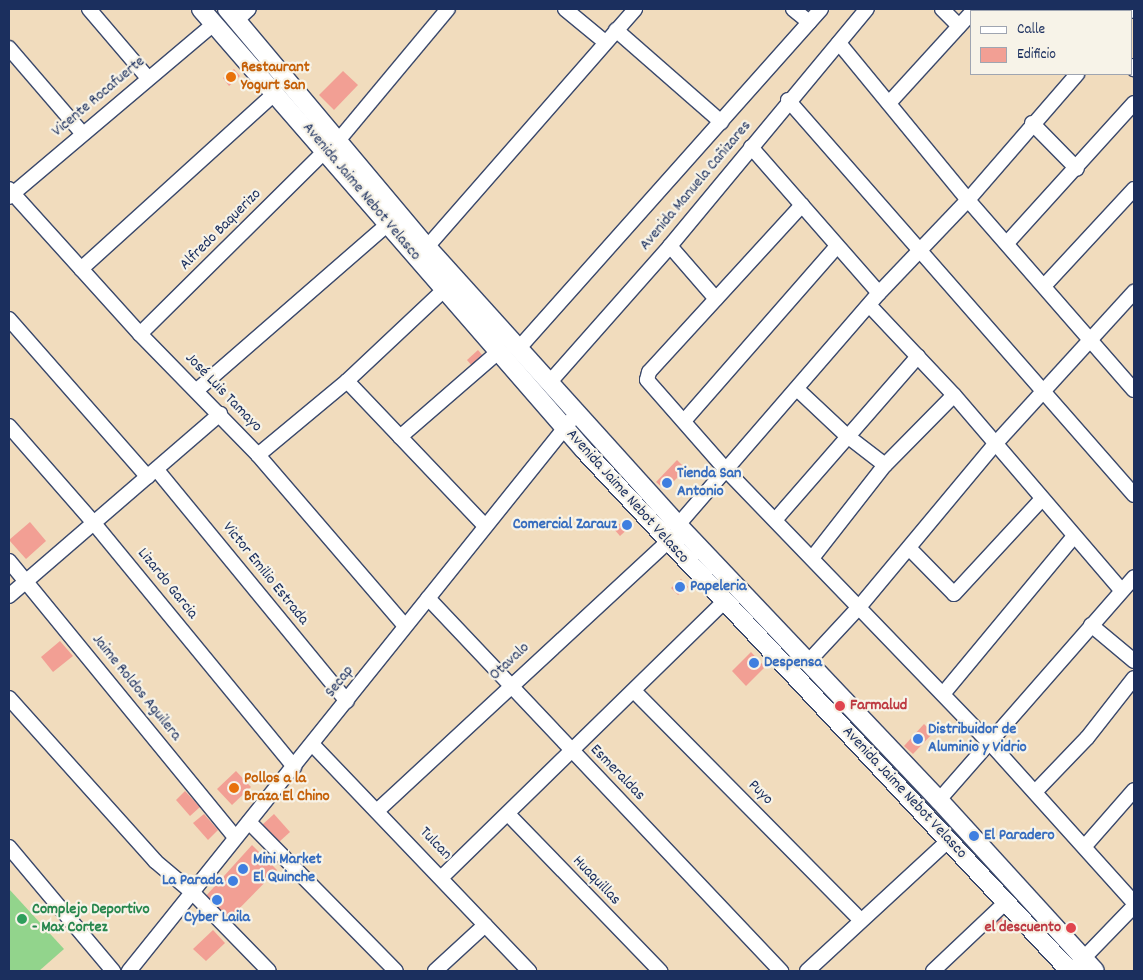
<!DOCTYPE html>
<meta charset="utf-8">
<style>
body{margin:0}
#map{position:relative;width:1143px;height:980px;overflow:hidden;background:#f1dcbd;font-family:Dekko,sans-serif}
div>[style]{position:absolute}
.green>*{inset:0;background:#92d48c}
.building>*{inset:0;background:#f29f94}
.roads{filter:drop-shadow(1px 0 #3b496c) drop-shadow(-1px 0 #3b496c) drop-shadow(0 1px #3b496c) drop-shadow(0 -1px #3b496c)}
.minor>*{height:14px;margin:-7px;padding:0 7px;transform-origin:7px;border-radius:7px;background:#fff}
.major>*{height:18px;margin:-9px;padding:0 9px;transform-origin:9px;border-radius:9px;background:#fff}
.dots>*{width:14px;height:14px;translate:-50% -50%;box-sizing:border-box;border:2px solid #f7f3e8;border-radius:50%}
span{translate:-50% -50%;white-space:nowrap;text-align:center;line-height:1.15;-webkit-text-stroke:4.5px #f7f3e8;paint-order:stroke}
.food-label{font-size:16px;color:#c56008;font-weight:700}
.left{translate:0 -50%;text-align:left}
.street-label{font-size:16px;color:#1b2f5e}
.shop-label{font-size:16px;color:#366cbe;font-weight:700}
.right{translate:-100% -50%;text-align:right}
.health-label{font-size:16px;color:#be3a42;font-weight:700}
.leisure-label{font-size:16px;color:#27864d;font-weight:700}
.frame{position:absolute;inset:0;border:10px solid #1b2f5e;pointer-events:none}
.legend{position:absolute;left:970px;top:10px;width:162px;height:65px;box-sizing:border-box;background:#f7f3e8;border:1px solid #9fa5b1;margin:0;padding:6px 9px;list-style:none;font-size:15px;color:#1b2f5e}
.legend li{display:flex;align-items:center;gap:10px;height:25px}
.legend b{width:25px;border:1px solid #9fa5b1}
</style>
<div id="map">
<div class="green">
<div style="clip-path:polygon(9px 889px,64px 949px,39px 971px,9px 971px)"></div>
</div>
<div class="building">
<div style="clip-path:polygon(234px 69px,240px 76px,229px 86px,223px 78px)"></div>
<div style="clip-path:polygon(343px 71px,358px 85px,334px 110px,319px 95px)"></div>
<div style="clip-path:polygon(478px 350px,483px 356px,472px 366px,467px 360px)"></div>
<div style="clip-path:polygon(677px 460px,686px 469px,665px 490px,656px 482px)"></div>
<div style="clip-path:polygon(626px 518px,632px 525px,620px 536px,614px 529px)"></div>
<div style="clip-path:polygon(30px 522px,46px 541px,26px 559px,9px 540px)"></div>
<div style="clip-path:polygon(681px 579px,688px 587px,678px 595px,671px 588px)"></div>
<div style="clip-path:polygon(60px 641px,73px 656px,53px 672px,41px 657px)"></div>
<div style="clip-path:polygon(751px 652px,765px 667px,746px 686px,732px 671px)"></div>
<div style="clip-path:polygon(924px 724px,933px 733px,913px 754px,904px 746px)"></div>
<div style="clip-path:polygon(236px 771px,251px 787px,232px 805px,217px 789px)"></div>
<div style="clip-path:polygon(185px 791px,200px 807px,190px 816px,176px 800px)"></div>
<div style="clip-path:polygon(204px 814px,218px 830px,208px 840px,193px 823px)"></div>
<div style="clip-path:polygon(274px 814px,290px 832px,279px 842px,262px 825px)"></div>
<div style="clip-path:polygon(252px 845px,277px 870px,229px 919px,205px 897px)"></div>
<div style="clip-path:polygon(1000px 916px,1005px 921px,999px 927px,994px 922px)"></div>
<div style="clip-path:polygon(213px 930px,225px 943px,206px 961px,193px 949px)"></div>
</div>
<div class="roads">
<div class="minor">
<div style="left:89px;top:9px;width:91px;rotate:49.5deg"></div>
<div style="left:565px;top:9px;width:52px;rotate:39.5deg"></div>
<div style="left:793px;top:9px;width:21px;rotate:39deg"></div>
<div style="left:942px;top:9px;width:24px;rotate:45deg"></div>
<div style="left:1081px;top:9px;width:3px;rotate:45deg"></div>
<div style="left:1030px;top:11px;width:4px;rotate:-34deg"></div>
<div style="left:1131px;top:11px;width:3px;rotate:-45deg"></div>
<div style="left:237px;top:20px;width:16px;rotate:-43deg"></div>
<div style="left:616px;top:30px;width:140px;rotate:41.2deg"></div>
<div style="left:839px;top:43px;width:203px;rotate:50.6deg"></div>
<div style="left:968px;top:200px;width:252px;rotate:48.9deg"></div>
<div style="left:9px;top:48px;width:113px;rotate:49.3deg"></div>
<div style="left:1132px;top:66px;width:4px;rotate:56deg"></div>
<div style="left:788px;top:100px;width:525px;rotate:48.78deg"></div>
<div style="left:889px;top:103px;width:123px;rotate:-47.6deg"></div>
<div style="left:1032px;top:123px;width:64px;rotate:45.6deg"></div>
<div style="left:337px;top:142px;width:173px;rotate:-50.2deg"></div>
<div style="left:751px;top:147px;width:194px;rotate:48.8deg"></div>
<div style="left:9px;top:189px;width:195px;rotate:47.9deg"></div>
<div style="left:140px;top:334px;width:169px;rotate:45.7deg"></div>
<div style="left:258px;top:455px;width:225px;rotate:49.3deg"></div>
<div style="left:9px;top:197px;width:268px;rotate:-40.2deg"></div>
<div style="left:802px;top:205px;width:226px;rotate:132.5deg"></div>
<div style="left:649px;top:372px;width:8px;rotate:104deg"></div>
<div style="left:647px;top:380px;width:120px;rotate:48.7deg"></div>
<div style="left:726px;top:470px;width:381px;rotate:46deg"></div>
<div style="left:991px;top:744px;width:214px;rotate:48deg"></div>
<div style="left:1007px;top:243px;width:189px;rotate:-47.8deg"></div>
<div style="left:670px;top:246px;width:70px;rotate:49deg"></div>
<div style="left:427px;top:247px;width:316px;rotate:-48.8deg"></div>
<div style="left:81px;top:269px;width:262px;rotate:-42.2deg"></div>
<div style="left:1045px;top:285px;width:131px;rotate:-47.2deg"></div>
<div style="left:870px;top:306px;width:122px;rotate:46.7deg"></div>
<div style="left:954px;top:395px;width:257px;rotate:49.4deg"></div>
<div style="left:9px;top:319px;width:210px;rotate:48.7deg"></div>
<div style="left:140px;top:334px;width:262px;rotate:-44.7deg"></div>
<div style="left:519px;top:348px;width:454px;rotate:-48.3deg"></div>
<div style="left:347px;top:381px;width:200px;rotate:46.4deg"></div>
<div style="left:549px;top:383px;width:183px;rotate:-48.5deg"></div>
<div style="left:670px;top:246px;width:308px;rotate:-50.3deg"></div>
<div style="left:797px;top:389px;width:67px;rotate:43.2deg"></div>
<div style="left:846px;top:435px;width:49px;rotate:37.6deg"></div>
<div style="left:197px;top:390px;width:253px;rotate:-41deg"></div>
<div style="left:684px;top:421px;width:232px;rotate:-48.8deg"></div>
<div style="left:9px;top:426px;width:128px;rotate:48.8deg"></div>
<div style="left:93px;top:522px;width:317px;rotate:50.6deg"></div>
<div style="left:400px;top:437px;width:130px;rotate:-40.9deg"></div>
<div style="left:258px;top:455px;width:116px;rotate:-39.7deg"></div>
<div style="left:347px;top:381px;width:133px;rotate:-43.2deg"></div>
<div style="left:157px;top:470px;width:299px;rotate:50.6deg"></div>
<div style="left:776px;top:519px;width:216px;rotate:-48.9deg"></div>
<div style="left:678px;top:525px;width:307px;rotate:-49.1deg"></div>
<div style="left:879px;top:293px;width:129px;rotate:-46.3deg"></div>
<div style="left:968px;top:200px;width:167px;rotate:-49.1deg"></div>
<div style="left:909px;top:548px;width:64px;rotate:45.6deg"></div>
<div style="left:954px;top:594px;width:128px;rotate:-47.2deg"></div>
<div style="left:813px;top:557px;width:117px;rotate:-52deg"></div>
<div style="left:885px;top:465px;width:98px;rotate:-45.4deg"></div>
<div style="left:9px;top:561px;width:357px;rotate:50.7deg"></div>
<div style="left:9px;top:596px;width:279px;rotate:-40.8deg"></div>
<div style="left:428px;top:598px;width:514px;rotate:46.58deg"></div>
<div style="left:1091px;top:625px;width:56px;rotate:39.9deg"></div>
<div style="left:807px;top:663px;width:78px;rotate:-47.1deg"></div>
<div style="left:860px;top:606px;width:212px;rotate:-50.2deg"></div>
<div style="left:996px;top:443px;width:205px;rotate:-47.6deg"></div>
<div style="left:635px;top:692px;width:320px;rotate:45.3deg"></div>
<div style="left:943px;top:694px;width:205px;rotate:-50.3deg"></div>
<div style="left:9px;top:698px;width:219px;rotate:48.1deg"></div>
<div style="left:155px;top:861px;width:51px;rotate:40.2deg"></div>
<div style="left:194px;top:894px;width:107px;rotate:45.8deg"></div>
<div style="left:313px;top:745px;width:313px;rotate:46.3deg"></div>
<div style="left:1035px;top:792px;width:75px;rotate:-46.1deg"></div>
<div style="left:1087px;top:738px;width:76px;rotate:-51.9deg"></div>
<div style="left:939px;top:800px;width:296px;rotate:-48.8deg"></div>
<div style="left:378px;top:810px;width:394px;rotate:-42.8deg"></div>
<div style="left:508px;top:814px;width:219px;rotate:45.9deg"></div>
<div style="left:249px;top:822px;width:209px;rotate:45.4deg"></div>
<div style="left:1085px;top:846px;width:74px;rotate:-48.8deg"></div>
<div style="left:9px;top:847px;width:162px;rotate:50deg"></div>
<div style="left:442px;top:877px;width:394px;rotate:-44.3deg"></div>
<div style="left:1077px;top:965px;width:82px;rotate:-46deg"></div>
<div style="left:129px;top:971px;width:706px;rotate:-51.26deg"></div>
<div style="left:435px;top:971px;width:68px;rotate:-42.6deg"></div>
<div style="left:807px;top:971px;width:193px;rotate:-42.7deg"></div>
<div style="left:933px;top:971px;width:99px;rotate:-43.4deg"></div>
</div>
<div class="major">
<div style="left:201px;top:9px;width:584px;rotate:49.03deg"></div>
<div style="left:584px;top:450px;width:712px;rotate:46.99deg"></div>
<div style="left:227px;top:9px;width:311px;rotate:50deg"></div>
<div style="left:427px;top:247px;width:375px;rotate:47.9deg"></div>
<div style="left:678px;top:525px;width:379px;rotate:46.5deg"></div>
<div style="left:939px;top:800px;width:231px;rotate:47.6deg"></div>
</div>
</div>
<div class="dots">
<div style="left:231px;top:77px;background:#e8710a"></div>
<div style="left:667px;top:483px;background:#3f7fe0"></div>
<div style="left:627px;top:525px;background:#3f7fe0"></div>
<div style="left:680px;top:587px;background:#3f7fe0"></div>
<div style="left:754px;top:663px;background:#3f7fe0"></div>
<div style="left:840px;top:706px;background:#e0444e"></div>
<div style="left:918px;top:739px;background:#3f7fe0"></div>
<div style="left:234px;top:788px;background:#e8710a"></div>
<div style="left:974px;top:836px;background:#3f7fe0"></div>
<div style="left:243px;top:869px;background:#3f7fe0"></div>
<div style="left:233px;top:881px;background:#3f7fe0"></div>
<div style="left:217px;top:900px;background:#3f7fe0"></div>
<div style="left:22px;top:919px;background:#2e9e5b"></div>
<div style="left:1071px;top:928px;background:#e0444e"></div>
</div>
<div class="food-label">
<span class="left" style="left:241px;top:77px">Restaurant<br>Yogurt San</span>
<span class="left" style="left:244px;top:788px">Pollos a la<br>Braza El Chino</span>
</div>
<div class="street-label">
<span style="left:99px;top:97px;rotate:-40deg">Vicente Rocafuerte</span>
<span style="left:696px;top:186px;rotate:-50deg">Avenida Manuela Cañizares</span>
<span style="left:361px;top:192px;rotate:50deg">Avenida Jaime Nebot Velasco</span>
<span style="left:221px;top:230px;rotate:-45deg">Alfredo Baquerizo</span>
<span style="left:223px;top:393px;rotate:46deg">José Luis Tamayo</span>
<span style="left:627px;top:497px;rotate:48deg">Avenida Jaime Nebot Velasco</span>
<span style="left:265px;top:574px;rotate:51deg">Victor Emilio Estrada</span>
<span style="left:167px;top:584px;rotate:51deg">Lizardo Garcia</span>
<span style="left:510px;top:662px;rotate:-43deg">Otavalo</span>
<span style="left:340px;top:682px;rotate:-52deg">Secap</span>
<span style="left:136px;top:688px;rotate:51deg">Jaime Roldos Aguilera</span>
<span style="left:617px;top:773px;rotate:46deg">Esmeraldas</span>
<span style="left:760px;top:793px;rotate:45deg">Puyo</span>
<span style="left:904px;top:793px;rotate:47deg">Avenida Jaime Nebot Velasco</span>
<span style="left:435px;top:844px;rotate:46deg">Tulcan</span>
<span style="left:596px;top:881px;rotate:46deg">Huaquillas</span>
</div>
<div class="shop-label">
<span class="left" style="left:677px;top:483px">Tienda San<br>Antonio</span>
<span class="right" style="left:617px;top:525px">Comercial Zarauz</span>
<span class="left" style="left:690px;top:587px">Papeleria</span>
<span class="left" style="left:764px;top:663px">Despensa</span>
<span class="left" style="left:928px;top:739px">Distribuidor de<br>Aluminio y Vidrio</span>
<span class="left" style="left:984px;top:836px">El Paradero</span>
<span class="left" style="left:253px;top:869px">Mini Market<br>El Quinche</span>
<span class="right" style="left:223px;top:881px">La Parada</span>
<span style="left:217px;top:918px">Cyber Laila</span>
</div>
<div class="health-label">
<span class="left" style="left:850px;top:706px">Farmalud</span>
<span class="right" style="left:1061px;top:928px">el descuento</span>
</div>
<div class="leisure-label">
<span class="left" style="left:32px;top:919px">Complejo Deportivo<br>- Max Cortez</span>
</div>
<div class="frame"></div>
<ul class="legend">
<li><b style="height:6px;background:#fff"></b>Calle</li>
<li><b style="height:14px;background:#f29f94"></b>Edificio</li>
</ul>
</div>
